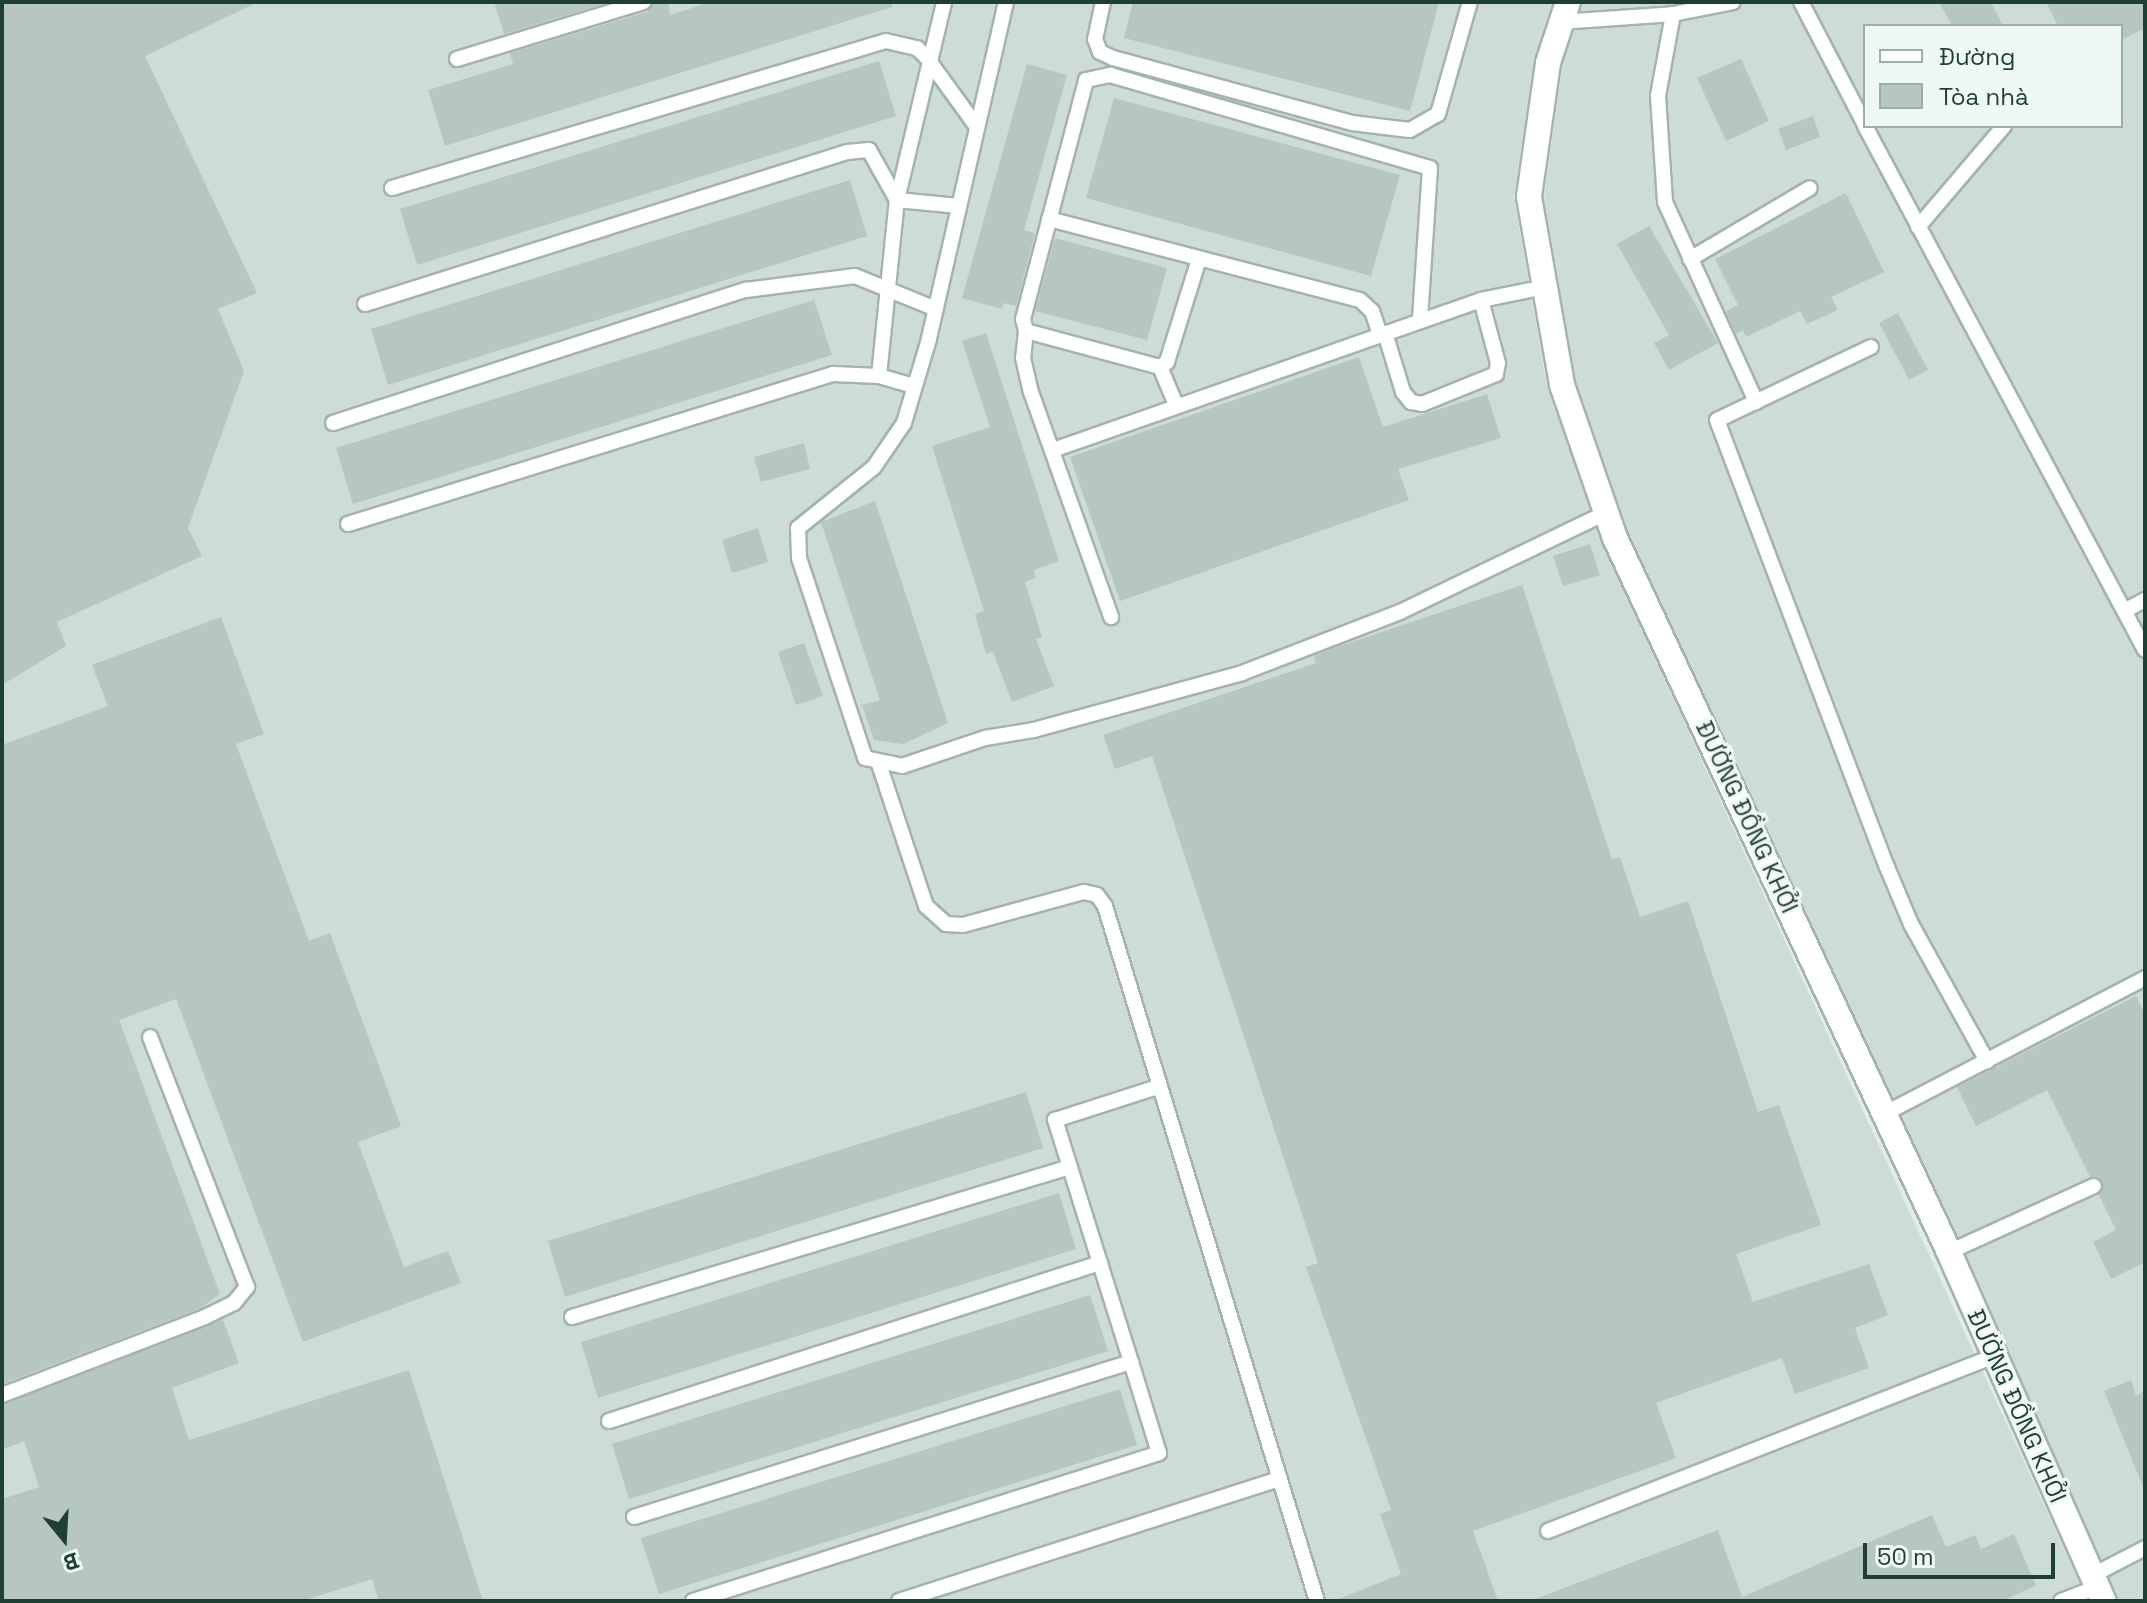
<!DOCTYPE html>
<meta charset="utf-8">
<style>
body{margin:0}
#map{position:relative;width:2147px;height:1603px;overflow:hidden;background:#e0ece7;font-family:"Space Grotesk",sans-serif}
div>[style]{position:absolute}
.built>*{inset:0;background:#cedcd6}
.building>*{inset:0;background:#b5c7c0}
.roads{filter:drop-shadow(2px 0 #a2b4ae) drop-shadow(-2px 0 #a2b4ae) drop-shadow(0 2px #a2b4ae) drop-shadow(0 -2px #a2b4ae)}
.service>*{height:14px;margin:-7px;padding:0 7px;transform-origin:7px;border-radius:7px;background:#fff}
.secondary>*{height:24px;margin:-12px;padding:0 12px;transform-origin:12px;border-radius:12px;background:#fff}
span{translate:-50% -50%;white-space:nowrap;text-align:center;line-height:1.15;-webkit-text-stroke:6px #f0f8f5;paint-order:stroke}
.street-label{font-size:24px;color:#1f3e36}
.frame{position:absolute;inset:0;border:4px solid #1f3e36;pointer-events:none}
.legend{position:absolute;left:1863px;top:24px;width:260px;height:104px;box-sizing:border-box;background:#f0f8f5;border:2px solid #9caea9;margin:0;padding:10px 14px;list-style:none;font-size:24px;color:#1f3e36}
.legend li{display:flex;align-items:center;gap:16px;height:40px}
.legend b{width:40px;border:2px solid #9caea9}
.north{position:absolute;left:24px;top:1499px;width:80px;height:80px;-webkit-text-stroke:6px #f0f8f5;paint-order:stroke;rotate:162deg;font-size:22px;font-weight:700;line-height:32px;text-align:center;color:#1f3e36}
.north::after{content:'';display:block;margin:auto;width:28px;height:36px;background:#1f3e36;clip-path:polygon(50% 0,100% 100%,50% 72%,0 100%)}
.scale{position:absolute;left:1863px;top:1543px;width:192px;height:36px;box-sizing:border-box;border:4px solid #1f3e36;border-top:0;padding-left:10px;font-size:24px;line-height:28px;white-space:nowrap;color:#1f3e36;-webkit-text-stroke:6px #f0f8f5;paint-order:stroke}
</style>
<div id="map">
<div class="built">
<div style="clip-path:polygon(2px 2px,1552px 2px,1534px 59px,1514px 197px,1547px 386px,1603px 545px,2088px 1601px,2px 1601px)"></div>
<div style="clip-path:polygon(evenodd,1583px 2px,2145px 2px,2145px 1601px,2120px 1601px,1628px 531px,1575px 378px,1544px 197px,1563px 62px,1583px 2px,1865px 26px,2121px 26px,2121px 126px,1865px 126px,1865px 26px)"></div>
</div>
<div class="building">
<div style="clip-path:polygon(2px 2px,258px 2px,145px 56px,257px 293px,218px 309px,244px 371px,188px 528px,202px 556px,57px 622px,66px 646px,2px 685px)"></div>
<div style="clip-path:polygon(494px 2px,610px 2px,504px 34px)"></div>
<div style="clip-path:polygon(654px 2px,668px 2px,670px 15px,711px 2px,892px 2px,892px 7px,445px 146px,428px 90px,513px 64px,510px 53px,647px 12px)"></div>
<div style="clip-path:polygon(1133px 2px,1439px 2px,1410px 111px,1124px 38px)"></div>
<div style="clip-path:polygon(1939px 2px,1991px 2px,2003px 26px,1952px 26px)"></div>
<div style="clip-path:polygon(2046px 2px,2145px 2px,2145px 28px,2121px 40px,2121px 26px,2058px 26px)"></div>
<div style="clip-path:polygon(1741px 59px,1769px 121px,1726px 141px,1697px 78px)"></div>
<div style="clip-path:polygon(879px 61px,896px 116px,417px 265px,400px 209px)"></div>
<div style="clip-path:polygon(1027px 64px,1067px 75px,1024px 230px,1035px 233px,1016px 306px,1004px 303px,1002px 309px,962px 298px)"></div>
<div style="clip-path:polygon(1114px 98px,1400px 175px,1371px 276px,1086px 198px)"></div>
<div style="clip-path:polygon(1813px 116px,1820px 137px,1786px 150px,1778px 129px)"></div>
<div style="clip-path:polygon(850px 180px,867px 236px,388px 385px,371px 329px)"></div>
<div style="clip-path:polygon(1846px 193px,1884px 272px,1831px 297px,1838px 310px,1807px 324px,1800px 311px,1746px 337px,1743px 330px,1736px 334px,1726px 311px,1738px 305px,1715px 259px)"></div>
<div style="clip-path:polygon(1649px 226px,1718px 343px,1669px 370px,1654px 343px,1669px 335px,1617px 244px)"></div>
<div style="clip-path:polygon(1055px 238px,1167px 268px,1147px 340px,1035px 311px)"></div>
<div style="clip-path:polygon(814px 300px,832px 355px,353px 504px,336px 448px)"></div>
<div style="clip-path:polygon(1898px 313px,1928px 370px,1909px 380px,1879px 323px)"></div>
<div style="clip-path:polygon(986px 333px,1059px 561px,1034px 570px,1036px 578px,1025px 582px,1042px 637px,1036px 639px,1054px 686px,1012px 702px,993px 652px,986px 654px,975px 614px,984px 611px,932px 446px,990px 427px,962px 341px)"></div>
<div style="clip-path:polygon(1359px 357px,1383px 427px,1487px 394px,1501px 438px,1398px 469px,1409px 500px,1120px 601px,1070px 457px)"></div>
<div style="clip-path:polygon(804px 443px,810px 469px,761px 482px,754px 457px)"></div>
<div style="clip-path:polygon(875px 501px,948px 723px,903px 744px,874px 740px,862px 705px,880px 700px,821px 522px)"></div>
<div style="clip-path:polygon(758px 528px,768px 562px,732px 573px,722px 540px)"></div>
<div style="clip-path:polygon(1590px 544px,1600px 575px,1563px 586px,1553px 556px)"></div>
<div style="clip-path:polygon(1522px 585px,1612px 859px,1620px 857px,1640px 917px,1688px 901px,1758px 1112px,1779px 1105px,1821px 1225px,1736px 1254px,1753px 1302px,1869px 1264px,1888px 1315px,1855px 1328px,1869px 1368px,1795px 1394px,1782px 1358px,1656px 1403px,1676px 1458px,1473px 1531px,1498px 1601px,1334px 1601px,1401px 1574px,1380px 1514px,1391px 1510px,1306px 1267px,1318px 1263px,1152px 756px,1115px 769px,1103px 735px,1316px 663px,1314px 656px,1340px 646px)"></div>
<div style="clip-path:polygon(221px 617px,264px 734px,236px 744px,309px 941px,330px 933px,401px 1126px,358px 1142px,404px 1267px,448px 1251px,461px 1283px,303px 1342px,176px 999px,119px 1020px,220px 1294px,201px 1308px,2px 1384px,2px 745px,108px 706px,92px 665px)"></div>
<div style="clip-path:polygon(804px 643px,823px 696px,796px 705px,778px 652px)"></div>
<div style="clip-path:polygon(2136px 996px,2145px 1015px,2145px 1262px,2111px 1279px,2093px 1242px,2116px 1230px,2099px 1195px,2103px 1183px,2090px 1177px,2047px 1090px,1976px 1126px,1957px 1087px)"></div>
<div style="clip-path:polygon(1026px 1092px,1043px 1148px,565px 1297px,548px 1241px)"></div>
<div style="clip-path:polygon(1059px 1193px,1076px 1249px,598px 1398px,581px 1342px)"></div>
<div style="clip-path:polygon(1090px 1295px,1108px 1351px,629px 1499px,612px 1444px)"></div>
<div style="clip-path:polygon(223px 1320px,239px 1363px,172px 1388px,189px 1440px,409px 1370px,483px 1601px,379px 1601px,372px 1579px,302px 1601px,2px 1601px,2px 1499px,39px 1487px,24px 1441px,2px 1450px,2px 1405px)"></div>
<div style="clip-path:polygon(2131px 1380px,2136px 1396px,2145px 1390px,2144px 1489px,2104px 1391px)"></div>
<div style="clip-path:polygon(1120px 1389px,1137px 1445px,659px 1594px,641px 1538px)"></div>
<div style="clip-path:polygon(1932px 1515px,1946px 1547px,1975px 1535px,1981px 1549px,2014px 1534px,2036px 1586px,2001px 1601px,1530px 1601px,1718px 1530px,1742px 1597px)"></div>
</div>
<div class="roads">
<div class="service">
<div style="left:1006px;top:2px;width:346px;rotate:102.9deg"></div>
<div style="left:929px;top:339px;width:88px;rotate:106.6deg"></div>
<div style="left:904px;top:423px;width:53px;rotate:124.3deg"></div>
<div style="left:874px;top:467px;width:97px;rotate:141.2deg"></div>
<div style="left:798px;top:528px;width:30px;rotate:88deg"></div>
<div style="left:799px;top:558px;width:211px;rotate:71.7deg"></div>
<div style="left:865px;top:758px;width:38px;rotate:12deg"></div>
<div style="left:902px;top:766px;width:88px;rotate:-18.6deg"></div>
<div style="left:985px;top:738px;width:50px;rotate:-9.3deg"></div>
<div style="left:1034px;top:730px;width:216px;rotate:-15.3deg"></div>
<div style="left:1242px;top:673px;width:169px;rotate:-21.1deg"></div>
<div style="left:1400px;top:612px;width:229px;rotate:-25.7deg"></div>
<div style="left:1103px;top:2px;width:38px;rotate:102deg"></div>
<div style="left:1095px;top:39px;width:14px;rotate:69deg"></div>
<div style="left:1100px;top:52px;width:14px;rotate:25deg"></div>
<div style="left:1113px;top:58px;width:248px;rotate:15.2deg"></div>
<div style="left:1352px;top:123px;width:58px;rotate:6.9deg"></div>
<div style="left:1410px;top:130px;width:32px;rotate:-30deg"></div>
<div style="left:1438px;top:114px;width:116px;rotate:-74.1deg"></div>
<div style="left:1801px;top:2px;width:139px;rotate:62.5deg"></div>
<div style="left:1673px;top:14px;width:83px;rotate:100.4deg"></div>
<div style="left:1658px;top:96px;width:106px;rotate:86.2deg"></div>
<div style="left:1665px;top:202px;width:220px;rotate:65.5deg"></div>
<div style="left:1560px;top:22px;width:113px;rotate:-4deg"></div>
<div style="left:1673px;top:14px;width:61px;rotate:-11.3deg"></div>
<div style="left:457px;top:59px;width:195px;rotate:-17deg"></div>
<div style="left:1865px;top:126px;width:594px;rotate:61.88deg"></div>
<div style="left:392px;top:188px;width:515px;rotate:-16.57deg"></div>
<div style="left:886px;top:41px;width:32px;rotate:13deg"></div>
<div style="left:917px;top:48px;width:14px;rotate:45deg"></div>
<div style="left:927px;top:58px;width:85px;rotate:54.1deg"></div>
<div style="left:1049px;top:219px;width:321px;rotate:14.6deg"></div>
<div style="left:1360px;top:300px;width:16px;rotate:43deg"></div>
<div style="left:1372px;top:311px;width:24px;rotate:71deg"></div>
<div style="left:1918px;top:227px;width:133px;rotate:-49.6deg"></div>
<div style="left:1199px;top:259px;width:108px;rotate:107.3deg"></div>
<div style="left:1167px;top:362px;width:9px;rotate:144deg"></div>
<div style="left:1160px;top:367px;width:139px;rotate:-165deg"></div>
<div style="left:1026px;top:331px;width:12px;rotate:-104deg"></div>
<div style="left:1023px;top:319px;width:247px;rotate:-75.2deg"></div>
<div style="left:1086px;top:80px;width:25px;rotate:-12deg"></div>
<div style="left:1110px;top:75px;width:333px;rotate:16.2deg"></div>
<div style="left:1430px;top:168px;width:152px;rotate:93.8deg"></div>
<div style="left:1690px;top:259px;width:139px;rotate:-30.6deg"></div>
<div style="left:365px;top:304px;width:505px;rotate:-17.5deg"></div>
<div style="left:847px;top:152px;width:22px;rotate:-5deg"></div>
<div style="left:869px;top:150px;width:57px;rotate:60.8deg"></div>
<div style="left:897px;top:200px;width:62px;rotate:5.5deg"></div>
<div style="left:1026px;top:331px;width:27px;rotate:96deg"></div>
<div style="left:1023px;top:358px;width:35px;rotate:77deg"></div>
<div style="left:1031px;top:392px;width:239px;rotate:70.4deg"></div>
<div style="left:1385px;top:333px;width:62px;rotate:73deg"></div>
<div style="left:1403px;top:392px;width:13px;rotate:51deg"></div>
<div style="left:1411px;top:402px;width:11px;rotate:10deg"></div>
<div style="left:1422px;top:404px;width:80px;rotate:-22.1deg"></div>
<div style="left:1496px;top:374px;width:11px;rotate:-80deg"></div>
<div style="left:1498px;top:363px;width:65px;rotate:-105.1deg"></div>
<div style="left:1871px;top:347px;width:170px;rotate:154.6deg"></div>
<div style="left:1717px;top:420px;width:478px;rotate:69.2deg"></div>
<div style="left:1887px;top:867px;width:62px;rotate:67.2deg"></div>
<div style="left:1911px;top:924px;width:157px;rotate:61deg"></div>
<div style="left:1160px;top:367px;width:39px;rotate:67deg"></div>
<div style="left:879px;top:376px;width:177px;rotate:-84.2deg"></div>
<div style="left:897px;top:200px;width:204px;rotate:-76.6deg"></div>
<div style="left:333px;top:423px;width:434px;rotate:-17.9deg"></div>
<div style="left:746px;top:290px;width:110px;rotate:-7.3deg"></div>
<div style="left:855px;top:276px;width:87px;rotate:22.2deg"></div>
<div style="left:1053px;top:450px;width:454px;rotate:-19.3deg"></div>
<div style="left:1481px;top:300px;width:50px;rotate:-11.5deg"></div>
<div style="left:348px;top:524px;width:508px;rotate:-17.19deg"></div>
<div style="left:833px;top:374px;width:46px;rotate:2.5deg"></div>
<div style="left:879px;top:376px;width:37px;rotate:16deg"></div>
<div style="left:2126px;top:610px;width:21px;rotate:-28deg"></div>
<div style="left:879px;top:764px;width:150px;rotate:71.7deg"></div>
<div style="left:926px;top:906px;width:27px;rotate:42deg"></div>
<div style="left:946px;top:924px;width:17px;rotate:3deg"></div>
<div style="left:963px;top:925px;width:125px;rotate:-15.3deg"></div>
<div style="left:1084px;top:892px;width:13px;rotate:13deg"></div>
<div style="left:1097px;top:895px;width:14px;rotate:54deg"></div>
<div style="left:1105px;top:906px;width:727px;rotate:73.04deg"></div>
<div style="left:1882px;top:1115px;width:297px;rotate:-27.5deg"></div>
<div style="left:1949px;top:1252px;width:159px;rotate:-24.5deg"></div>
<div style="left:572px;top:1317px;width:520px;rotate:-16.76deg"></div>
<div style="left:2px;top:1395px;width:217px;rotate:-21deg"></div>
<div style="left:205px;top:1317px;width:32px;rotate:-26deg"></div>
<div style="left:234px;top:1303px;width:21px;rotate:-51deg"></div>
<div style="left:247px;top:1287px;width:268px;rotate:-111.2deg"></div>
<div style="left:609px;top:1421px;width:516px;rotate:-17.84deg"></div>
<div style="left:634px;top:1517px;width:521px;rotate:-17.32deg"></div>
<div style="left:1131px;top:1362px;width:254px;rotate:-107.4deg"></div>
<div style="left:1055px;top:1120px;width:110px;rotate:-17.9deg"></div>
<div style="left:1548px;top:1531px;width:480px;rotate:-21.4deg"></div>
<div style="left:2093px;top:1575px;width:59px;rotate:-27.4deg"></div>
<div style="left:693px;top:1601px;width:489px;rotate:-17.6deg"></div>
<div style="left:1159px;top:1453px;width:95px;rotate:-107.1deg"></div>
<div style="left:899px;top:1601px;width:400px;rotate:-17.8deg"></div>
<div style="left:2061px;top:1601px;width:39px;rotate:-21deg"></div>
</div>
<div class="secondary">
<div style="left:1568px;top:2px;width:64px;rotate:108.2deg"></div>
<div style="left:1548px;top:63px;width:135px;rotate:98.1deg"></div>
<div style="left:1529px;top:197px;width:191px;rotate:80deg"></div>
<div style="left:1562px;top:385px;width:162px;rotate:70.9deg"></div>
<div style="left:1615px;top:538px;width:788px;rotate:64.93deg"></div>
<div style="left:1949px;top:1252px;width:382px;rotate:66.1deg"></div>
</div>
</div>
<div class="street-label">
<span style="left:1747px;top:817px;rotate:65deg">ĐƯỜNG ĐỒNG KHỞI</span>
<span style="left:2017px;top:1406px;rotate:66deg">ĐƯỜNG ĐỒNG KHỞI</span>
</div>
<div class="frame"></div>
<ul class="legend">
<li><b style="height:10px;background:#fff"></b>Đường</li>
<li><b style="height:22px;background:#b5c7c0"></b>Tòa nhà</li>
</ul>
<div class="north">B</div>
<div class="scale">50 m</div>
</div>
